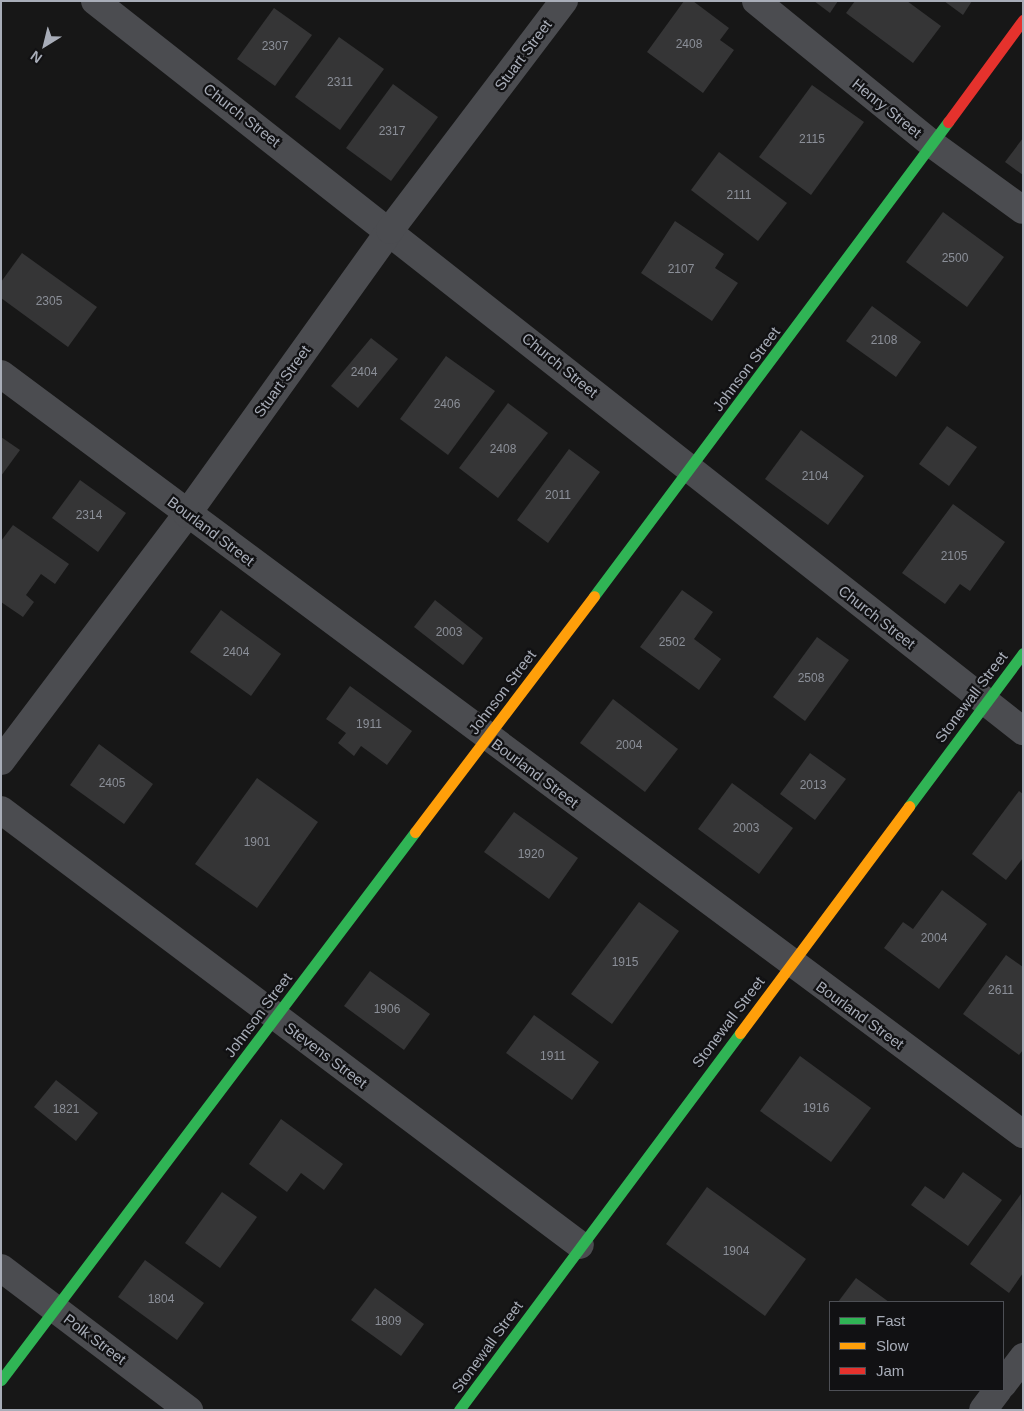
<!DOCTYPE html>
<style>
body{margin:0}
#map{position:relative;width:1024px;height:1411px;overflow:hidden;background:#171717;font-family:Arial,sans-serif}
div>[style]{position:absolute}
.building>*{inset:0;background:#353536}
.street>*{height:28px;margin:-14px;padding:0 14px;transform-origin:14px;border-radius:14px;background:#4b4c50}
.fast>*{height:11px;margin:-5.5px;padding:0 5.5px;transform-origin:5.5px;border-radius:5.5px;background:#30b455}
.slow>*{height:11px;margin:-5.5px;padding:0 5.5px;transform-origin:5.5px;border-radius:5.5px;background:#ff9f0a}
.jam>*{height:11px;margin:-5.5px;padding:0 5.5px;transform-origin:5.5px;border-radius:5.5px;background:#e5322d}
span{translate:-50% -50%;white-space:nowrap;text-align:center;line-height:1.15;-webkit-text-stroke:4.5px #111113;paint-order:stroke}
.number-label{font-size:12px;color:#8b8f98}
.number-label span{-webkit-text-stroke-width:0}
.street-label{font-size:15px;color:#a8adb8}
.frame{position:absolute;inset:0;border:2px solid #a8adb8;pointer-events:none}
.legend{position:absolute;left:829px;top:1301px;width:175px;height:90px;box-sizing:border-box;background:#111113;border:1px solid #4d4f55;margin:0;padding:6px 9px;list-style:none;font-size:15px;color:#a8adb8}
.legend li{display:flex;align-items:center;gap:10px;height:25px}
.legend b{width:25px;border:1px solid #4d4f55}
.north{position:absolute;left:20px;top:20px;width:50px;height:50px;-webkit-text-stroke:4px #111113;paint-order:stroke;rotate:216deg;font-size:14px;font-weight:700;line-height:20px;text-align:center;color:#a8adb8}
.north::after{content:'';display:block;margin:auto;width:18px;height:22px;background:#a8adb8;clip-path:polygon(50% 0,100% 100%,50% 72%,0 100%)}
</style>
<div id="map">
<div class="building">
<div style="clip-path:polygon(684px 1px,693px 1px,729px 28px,720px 40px,734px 50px,703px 93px,647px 52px)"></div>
<div style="clip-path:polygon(814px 1px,838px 1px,830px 13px)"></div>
<div style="clip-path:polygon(855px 1px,907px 1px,941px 26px,913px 63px,846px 13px)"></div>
<div style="clip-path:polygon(944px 1px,972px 1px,963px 15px)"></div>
<div style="clip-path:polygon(274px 8px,312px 35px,275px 86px,237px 59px)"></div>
<div style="clip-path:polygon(339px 37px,384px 69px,340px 130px,295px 97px)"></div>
<div style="clip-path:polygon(393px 84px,438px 117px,391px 181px,346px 148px)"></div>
<div style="clip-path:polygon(812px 85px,864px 122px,811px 195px,759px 157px)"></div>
<div style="clip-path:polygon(1023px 138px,1023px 175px,1005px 162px)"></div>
<div style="clip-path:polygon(719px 152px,787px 203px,758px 241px,691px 190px)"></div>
<div style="clip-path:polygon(943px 212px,1004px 257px,967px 307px,906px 262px)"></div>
<div style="clip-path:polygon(675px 221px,724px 254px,715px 268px,738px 283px,712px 321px,641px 273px)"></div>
<div style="clip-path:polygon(22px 253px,97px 307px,68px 347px,1px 298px,1px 282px)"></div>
<div style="clip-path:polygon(872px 306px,921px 342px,896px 377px,846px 341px)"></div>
<div style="clip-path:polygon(371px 338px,398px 359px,358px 408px,331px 386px)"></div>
<div style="clip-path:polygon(446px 356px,495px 391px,448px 455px,400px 419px)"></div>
<div style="clip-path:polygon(508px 403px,548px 433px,498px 498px,459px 468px)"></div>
<div style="clip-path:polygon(947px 426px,977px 447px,949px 486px,919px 464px)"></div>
<div style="clip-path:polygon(801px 430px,864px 476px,828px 525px,765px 479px)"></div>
<div style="clip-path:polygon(1px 437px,20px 450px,1px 476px)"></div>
<div style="clip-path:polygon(569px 449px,600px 472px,548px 543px,517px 520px)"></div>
<div style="clip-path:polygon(80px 480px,126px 513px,98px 552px,52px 518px)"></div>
<div style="clip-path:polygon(953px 504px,1005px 542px,970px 591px,960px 584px,945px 604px,902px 573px)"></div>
<div style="clip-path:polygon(13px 525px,69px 564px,55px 584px,41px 574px,26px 595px,34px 602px,23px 617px,1px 602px,1px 541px)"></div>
<div style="clip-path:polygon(682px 590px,713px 612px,694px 639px,721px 659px,699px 690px,640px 647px)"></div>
<div style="clip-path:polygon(435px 600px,483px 638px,463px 665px,414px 627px)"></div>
<div style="clip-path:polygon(221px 610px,281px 654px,251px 696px,190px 652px)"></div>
<div style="clip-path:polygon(817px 637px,849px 660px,805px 721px,773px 697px)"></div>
<div style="clip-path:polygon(350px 686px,412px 731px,387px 765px,361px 746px,354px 756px,338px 743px,346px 733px,326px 719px)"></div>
<div style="clip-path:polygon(613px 699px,678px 749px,645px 792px,580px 743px)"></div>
<div style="clip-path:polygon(99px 744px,153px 784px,124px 824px,70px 785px)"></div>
<div style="clip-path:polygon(810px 753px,846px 779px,815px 820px,780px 794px)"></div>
<div style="clip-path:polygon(257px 778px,318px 822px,257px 908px,195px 864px)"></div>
<div style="clip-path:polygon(732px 783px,793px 828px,759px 874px,698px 829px)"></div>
<div style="clip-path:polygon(1019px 791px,1023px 794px,1023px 858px,1006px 880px,972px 854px)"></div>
<div style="clip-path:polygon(514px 812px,578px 858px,549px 899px,484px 852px)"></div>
<div style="clip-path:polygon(942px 890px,987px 924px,939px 989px,884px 948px,903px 922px,913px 929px)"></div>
<div style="clip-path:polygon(639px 902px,679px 931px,612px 1024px,571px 994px)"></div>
<div style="clip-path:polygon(1006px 955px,1023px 967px,1023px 1050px,1019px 1055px,963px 1014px)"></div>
<div style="clip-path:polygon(370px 971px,430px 1014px,404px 1050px,344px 1006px)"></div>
<div style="clip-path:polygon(534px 1015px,599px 1062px,572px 1100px,506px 1053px)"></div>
<div style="clip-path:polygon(800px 1056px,871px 1108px,831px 1162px,760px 1111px)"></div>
<div style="clip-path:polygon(56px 1080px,98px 1113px,76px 1141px,34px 1107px)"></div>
<div style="clip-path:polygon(281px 1119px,343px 1164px,324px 1190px,301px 1173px,287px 1192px,249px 1164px)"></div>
<div style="clip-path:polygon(963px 1172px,1002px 1200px,968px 1246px,911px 1205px,925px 1186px,944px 1199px)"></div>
<div style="clip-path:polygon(707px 1187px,806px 1259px,765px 1316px,666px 1244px)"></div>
<div style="clip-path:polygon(222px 1192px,257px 1217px,220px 1268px,185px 1243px)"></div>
<div style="clip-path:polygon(1021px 1194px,1023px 1273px,1009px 1293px,970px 1264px)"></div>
<div style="clip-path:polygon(145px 1260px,204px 1303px,177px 1340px,118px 1297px)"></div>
<div style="clip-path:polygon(856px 1278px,889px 1302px,838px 1302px)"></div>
<div style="clip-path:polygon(375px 1288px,424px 1324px,401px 1356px,351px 1320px)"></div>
</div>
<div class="street">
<div style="left:95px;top:1px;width:1181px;rotate:38.19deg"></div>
<div style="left:756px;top:1px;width:227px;rotate:39.1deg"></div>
<div style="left:932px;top:144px;width:112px;rotate:36deg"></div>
<div style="left:1px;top:374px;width:1274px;rotate:36.64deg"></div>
<div style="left:1px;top:761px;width:309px;rotate:-53deg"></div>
<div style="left:187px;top:514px;width:349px;rotate:-54.4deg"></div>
<div style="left:390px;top:230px;width:288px;rotate:-52.8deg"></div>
<div style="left:1px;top:810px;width:724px;rotate:36.92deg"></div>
<div style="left:1px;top:1268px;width:236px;rotate:37.1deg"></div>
<div style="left:1003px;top:1384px;width:34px;rotate:-53deg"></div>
<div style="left:983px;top:1410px;width:25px;rotate:-53deg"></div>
</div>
<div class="fast">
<div style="left:594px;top:596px;width:592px;rotate:-53.25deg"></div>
<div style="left:909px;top:806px;width:191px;rotate:-53.3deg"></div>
<div style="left:1px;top:1380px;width:687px;rotate:-52.93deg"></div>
<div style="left:459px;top:1410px;width:470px;rotate:-53.3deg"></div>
</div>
<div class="slow">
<div style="left:415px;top:832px;width:296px;rotate:-52.8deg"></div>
<div style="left:740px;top:1033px;width:283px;rotate:-53.3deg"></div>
</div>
<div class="jam">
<div style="left:948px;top:122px;width:127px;rotate:-53.7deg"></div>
</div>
<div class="number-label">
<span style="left:689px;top:45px">2408</span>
<span style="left:275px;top:47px">2307</span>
<span style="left:340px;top:83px">2311</span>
<span style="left:392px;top:132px">2317</span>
<span style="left:812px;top:140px">2115</span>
<span style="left:739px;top:196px">2111</span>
<span style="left:955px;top:259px">2500</span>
<span style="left:681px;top:270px">2107</span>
<span style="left:49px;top:302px">2305</span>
<span style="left:884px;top:341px">2108</span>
<span style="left:364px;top:373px">2404</span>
<span style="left:447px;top:405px">2406</span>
<span style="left:503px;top:450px">2408</span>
<span style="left:815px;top:477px">2104</span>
<span style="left:558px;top:496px">2011</span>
<span style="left:89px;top:516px">2314</span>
<span style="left:954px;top:557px">2105</span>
<span style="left:449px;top:633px">2003</span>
<span style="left:672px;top:643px">2502</span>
<span style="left:236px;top:653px">2404</span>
<span style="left:811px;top:679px">2508</span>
<span style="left:369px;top:725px">1911</span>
<span style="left:629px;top:746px">2004</span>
<span style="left:112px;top:784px">2405</span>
<span style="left:813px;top:786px">2013</span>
<span style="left:746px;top:829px">2003</span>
<span style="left:257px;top:843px">1901</span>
<span style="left:531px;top:855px">1920</span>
<span style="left:934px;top:939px">2004</span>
<span style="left:625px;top:963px">1915</span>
<span style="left:1001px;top:991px">2611</span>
<span style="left:387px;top:1010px">1906</span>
<span style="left:553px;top:1057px">1911</span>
<span style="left:816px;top:1109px">1916</span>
<span style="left:66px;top:1110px">1821</span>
<span style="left:736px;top:1252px">1904</span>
<span style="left:161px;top:1300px">1804</span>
<span style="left:388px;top:1322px">1809</span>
</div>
<div class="street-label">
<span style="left:523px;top:55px;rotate:-53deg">Stuart Street</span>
<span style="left:887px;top:108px;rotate:39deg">Henry Street</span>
<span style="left:242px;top:115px;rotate:38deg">Church Street</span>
<span style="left:560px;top:365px;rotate:39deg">Church Street</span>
<span style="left:746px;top:369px;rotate:-53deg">Johnson Street</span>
<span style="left:282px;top:381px;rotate:-54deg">Stuart Street</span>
<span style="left:211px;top:531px;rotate:37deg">Bourland Street</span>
<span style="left:877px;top:617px;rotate:38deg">Church Street</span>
<span style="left:502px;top:692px;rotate:-53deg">Johnson Street</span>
<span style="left:971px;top:697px;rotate:-53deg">Stonewall Street</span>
<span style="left:535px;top:773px;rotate:37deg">Bourland Street</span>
<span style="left:258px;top:1015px;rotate:-53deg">Johnson Street</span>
<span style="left:860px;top:1015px;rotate:36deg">Bourland Street</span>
<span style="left:728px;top:1022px;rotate:-53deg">Stonewall Street</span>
<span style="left:326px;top:1055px;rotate:37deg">Stevens Street</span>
<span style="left:95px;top:1339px;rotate:37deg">Polk Street</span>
<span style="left:487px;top:1347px;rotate:-54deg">Stonewall Street</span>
</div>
<div class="frame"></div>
<ul class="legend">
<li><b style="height:6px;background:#30b455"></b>Fast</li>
<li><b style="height:6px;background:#ff9f0a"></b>Slow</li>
<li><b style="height:6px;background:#e5322d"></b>Jam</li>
</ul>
<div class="north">N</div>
</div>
